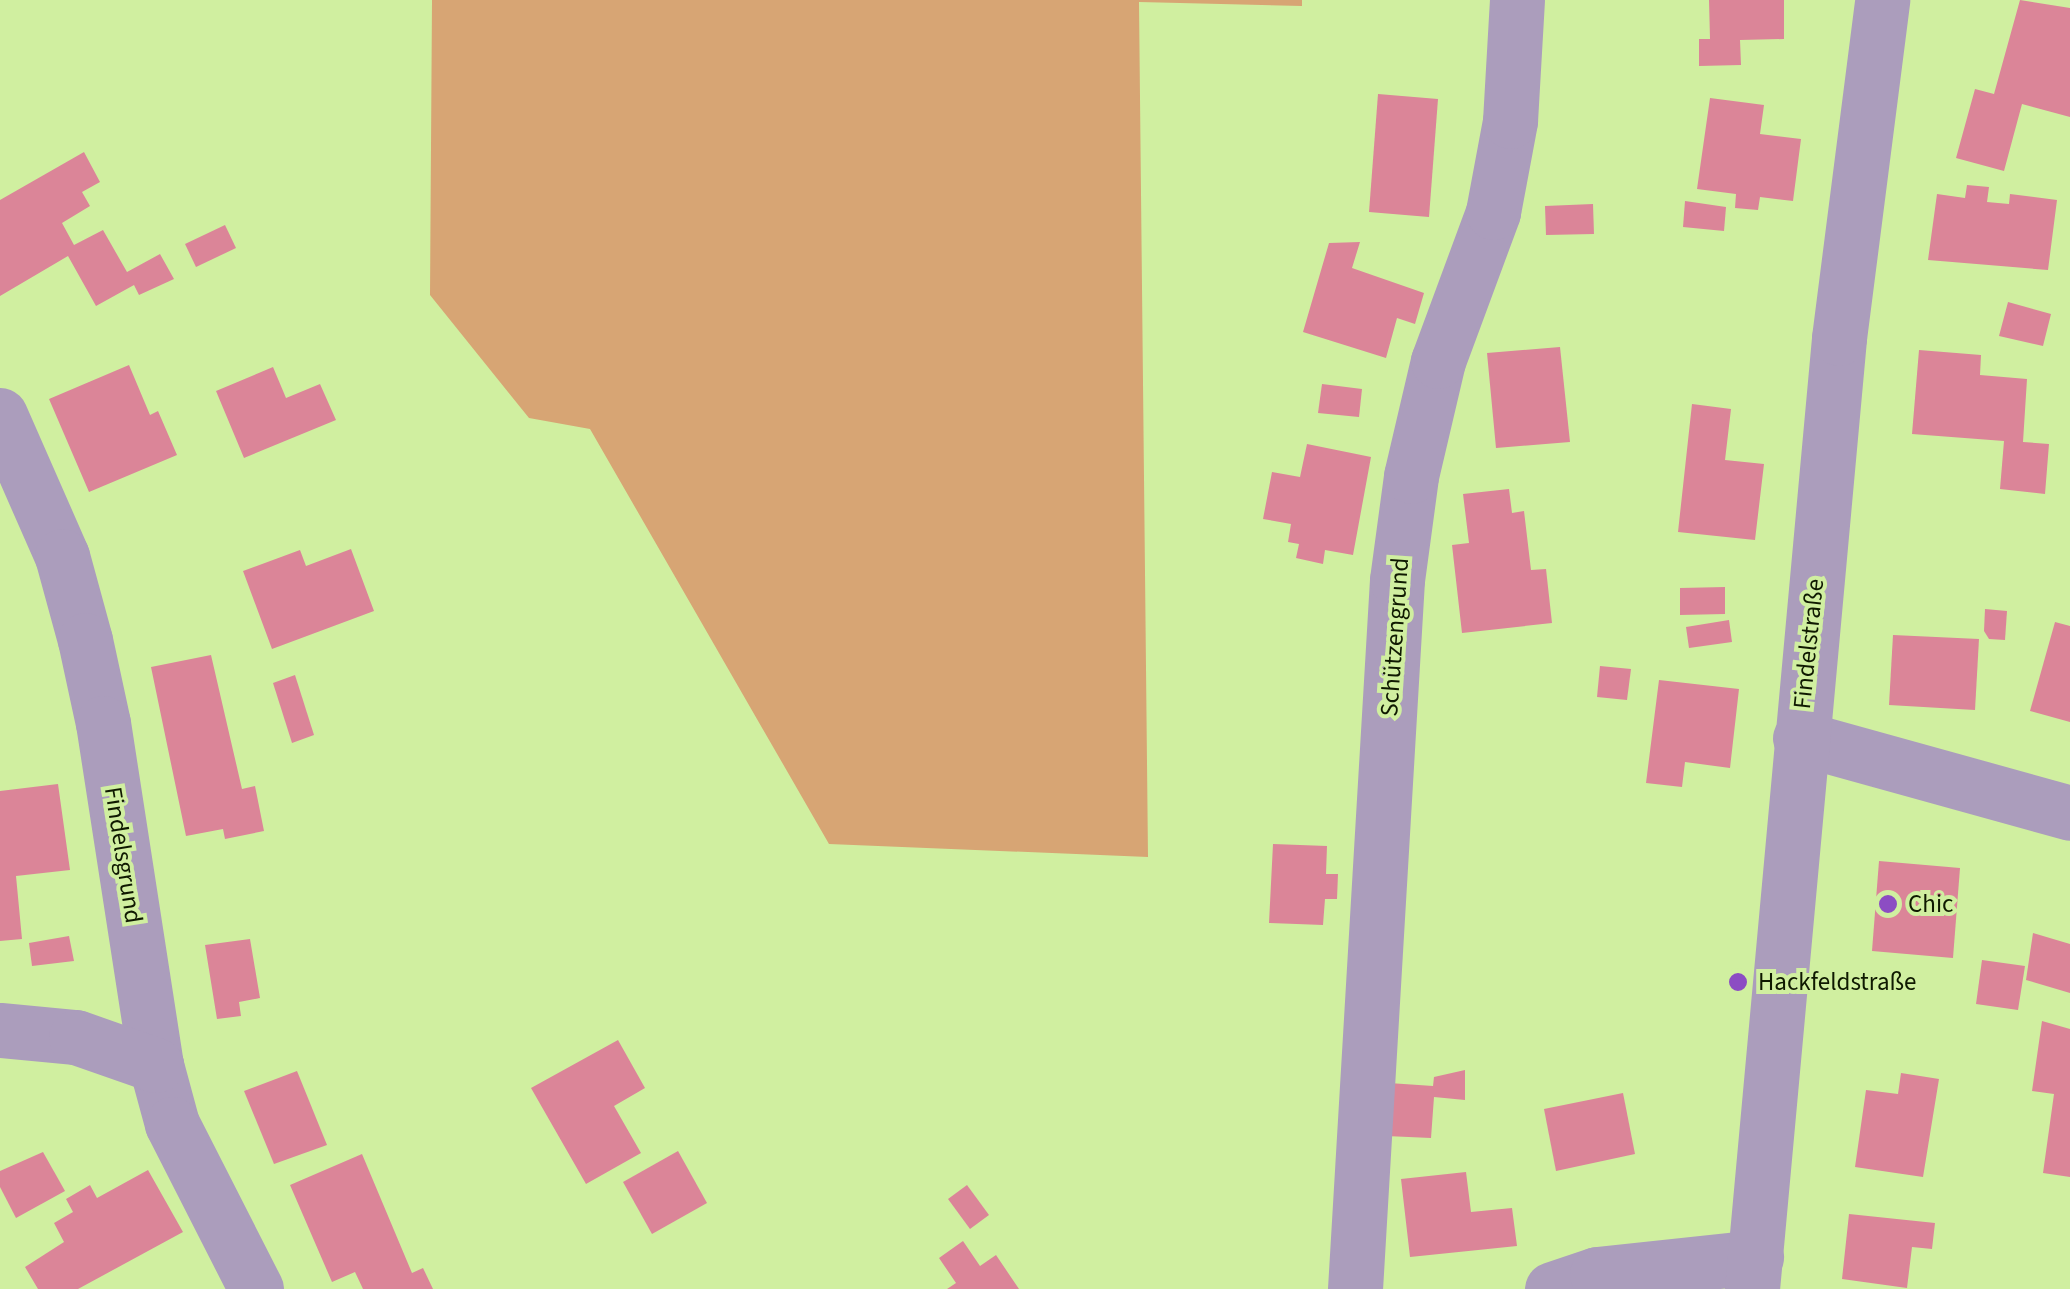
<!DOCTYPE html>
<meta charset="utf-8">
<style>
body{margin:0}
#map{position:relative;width:2070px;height:1289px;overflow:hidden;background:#d0efa0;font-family:"Source Sans 3",sans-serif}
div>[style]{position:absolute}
.forest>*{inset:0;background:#d7a574}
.building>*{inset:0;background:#db8598}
.minor>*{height:55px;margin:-27.5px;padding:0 27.5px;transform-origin:27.5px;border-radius:27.5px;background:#ab9dbc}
.dots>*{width:28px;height:28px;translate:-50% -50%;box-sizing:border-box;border:5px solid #d0efa0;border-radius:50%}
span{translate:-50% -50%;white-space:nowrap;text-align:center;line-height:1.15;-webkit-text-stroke:8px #d0efa0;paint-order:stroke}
.street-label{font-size:25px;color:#0f1900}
.poi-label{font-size:25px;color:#0f1900}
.left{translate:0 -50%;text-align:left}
</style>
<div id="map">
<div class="forest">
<div style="clip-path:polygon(432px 0,1302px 0,1302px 6px,1139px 2px,1148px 857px,829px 844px,590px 429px,529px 418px,430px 295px)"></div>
</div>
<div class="building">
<div style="clip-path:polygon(1709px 0,1784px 0,1784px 39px,1740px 40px,1741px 65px,1699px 66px,1699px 39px,1710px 39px)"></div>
<div style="clip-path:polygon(2020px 0,2070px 8px,2070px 117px,2022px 104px,2004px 171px,1956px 158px,1975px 89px,1994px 94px)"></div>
<div style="clip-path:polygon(1378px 94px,1438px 99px,1429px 217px,1369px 212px)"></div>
<div style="clip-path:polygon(1710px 98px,1764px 105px,1760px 134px,1801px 139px,1793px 201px,1760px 197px,1758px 210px,1735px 208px,1736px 194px,1697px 189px)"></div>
<div style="clip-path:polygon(84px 152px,100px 182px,82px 192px,90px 206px,62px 223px,74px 245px,103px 230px,127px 272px,160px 254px,174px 279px,139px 295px,134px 285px,96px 306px,68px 256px,0 296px,0 200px)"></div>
<div style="clip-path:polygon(1967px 185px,1989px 187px,1987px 202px,2009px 204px,2010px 194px,2057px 200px,2048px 270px,1928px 260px,1937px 194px,1965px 198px)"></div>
<div style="clip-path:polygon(1685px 201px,1726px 207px,1724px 231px,1683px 227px)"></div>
<div style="clip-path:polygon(1593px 204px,1594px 234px,1546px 235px,1545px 206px)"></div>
<div style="clip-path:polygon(225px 225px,236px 248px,196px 267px,185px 244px)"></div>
<div style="clip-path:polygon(1360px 242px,1352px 268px,1424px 293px,1415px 324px,1397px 318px,1386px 358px,1303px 332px,1329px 243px)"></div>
<div style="clip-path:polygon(2008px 302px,2051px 314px,2043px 346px,1999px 336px)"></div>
<div style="clip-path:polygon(1560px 347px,1570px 442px,1496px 448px,1487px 353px)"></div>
<div style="clip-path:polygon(1919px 350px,1981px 355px,1980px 375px,2027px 379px,2023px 442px,2049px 444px,2045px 494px,2000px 489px,2004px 441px,1912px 434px)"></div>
<div style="clip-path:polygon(129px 365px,150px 415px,158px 411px,177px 455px,89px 492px,49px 399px)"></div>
<div style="clip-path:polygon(273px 367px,286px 398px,320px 384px,336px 420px,244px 458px,216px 391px)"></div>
<div style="clip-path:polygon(1322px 384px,1362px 389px,1359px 417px,1318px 413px)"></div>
<div style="clip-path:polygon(1692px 404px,1731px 409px,1725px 460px,1764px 464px,1755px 540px,1678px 532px)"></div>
<div style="clip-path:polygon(1307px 444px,1371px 457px,1353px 555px,1325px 550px,1323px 564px,1296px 558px,1299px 544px,1288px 542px,1291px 524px,1263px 519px,1272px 472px,1300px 477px)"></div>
<div style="clip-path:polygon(1509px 489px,1512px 513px,1524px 511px,1531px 570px,1546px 569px,1552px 623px,1462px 633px,1452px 545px,1469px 543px,1463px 494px)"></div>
<div style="clip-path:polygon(351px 549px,374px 611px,272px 649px,243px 571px,300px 550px,306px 566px)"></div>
<div style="clip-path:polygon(1725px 587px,1725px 614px,1680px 615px,1680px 588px)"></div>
<div style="clip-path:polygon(1985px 609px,2007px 611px,2005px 640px,1989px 639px,1984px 631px)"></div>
<div style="clip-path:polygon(1729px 620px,1732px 642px,1689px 648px,1686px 627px)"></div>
<div style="clip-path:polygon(2055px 622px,2070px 626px,2070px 722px,2030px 711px)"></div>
<div style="clip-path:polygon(1893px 635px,1979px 639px,1975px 710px,1889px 705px)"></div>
<div style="clip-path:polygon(211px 655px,242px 789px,255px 786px,264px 831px,225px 839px,223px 829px,186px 836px,151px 667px)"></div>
<div style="clip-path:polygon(1600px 666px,1631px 669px,1627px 700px,1597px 697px)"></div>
<div style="clip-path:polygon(295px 675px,314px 735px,292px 743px,273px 683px)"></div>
<div style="clip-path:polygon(1659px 680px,1739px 689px,1730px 768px,1685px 762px,1682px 787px,1646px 783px)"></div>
<div style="clip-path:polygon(58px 784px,70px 870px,16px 876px,22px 939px,0 941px,0 791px)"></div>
<div style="clip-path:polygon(1273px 844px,1327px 846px,1326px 874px,1338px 874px,1337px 899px,1325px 899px,1323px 925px,1269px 923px)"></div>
<div style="clip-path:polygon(1879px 861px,1960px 868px,1953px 958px,1872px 951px)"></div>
<div style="clip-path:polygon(2033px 933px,2070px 944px,2070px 993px,2026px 980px)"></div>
<div style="clip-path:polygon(69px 936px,74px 961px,32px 966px,29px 943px)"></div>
<div style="clip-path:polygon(250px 939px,260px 998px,239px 1002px,241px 1016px,217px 1019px,205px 945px)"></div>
<div style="clip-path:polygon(1982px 960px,2025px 966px,2018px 1010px,1976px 1004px)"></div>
<div style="clip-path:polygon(2042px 1021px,2070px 1029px,2070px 1177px,2043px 1173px,2054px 1094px,2032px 1091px)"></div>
<div style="clip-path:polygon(618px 1040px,645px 1088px,614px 1106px,641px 1153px,586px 1184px,531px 1088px)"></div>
<div style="clip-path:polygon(1465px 1070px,1465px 1100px,1434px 1097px,1431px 1138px,1386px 1136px,1389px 1083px,1433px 1086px,1434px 1077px)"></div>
<div style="clip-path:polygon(297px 1071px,327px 1145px,274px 1164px,244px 1091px)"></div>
<div style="clip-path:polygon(1901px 1073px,1939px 1079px,1923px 1177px,1855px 1167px,1866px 1090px,1898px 1094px)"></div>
<div style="clip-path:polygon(1623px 1093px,1635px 1154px,1556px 1171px,1544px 1109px)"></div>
<div style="clip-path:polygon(678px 1151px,707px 1203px,652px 1234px,623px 1182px)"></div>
<div style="clip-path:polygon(43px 1152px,65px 1191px,16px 1218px,0 1187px,0 1171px)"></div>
<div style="clip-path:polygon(362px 1154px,412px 1273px,423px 1268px,433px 1289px,363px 1289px,355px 1272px,332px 1282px,290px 1185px)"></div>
<div style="clip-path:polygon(148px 1170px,183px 1232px,78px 1289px,38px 1289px,25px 1267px,64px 1242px,54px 1223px,73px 1212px,66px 1199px,90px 1185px,97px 1198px)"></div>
<div style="clip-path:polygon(1466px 1172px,1471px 1212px,1512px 1208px,1517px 1246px,1410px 1257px,1401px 1179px)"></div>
<div style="clip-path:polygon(967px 1185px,989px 1215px,970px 1229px,948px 1199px)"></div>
<div style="clip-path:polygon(1849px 1214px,1935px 1223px,1932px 1249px,1912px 1247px,1907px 1288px,1842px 1279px)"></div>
<div style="clip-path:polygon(963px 1241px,980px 1266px,996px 1255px,1019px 1289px,947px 1289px,956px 1283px,939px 1258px)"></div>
</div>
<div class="minor">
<div style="left:0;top:415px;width:154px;rotate:66.3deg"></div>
<div style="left:62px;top:556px;width:87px;rotate:74.7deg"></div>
<div style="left:85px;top:640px;width:85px;rotate:77.8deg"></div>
<div style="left:103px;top:723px;width:346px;rotate:81.2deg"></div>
<div style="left:156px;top:1065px;width:61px;rotate:74.8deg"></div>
<div style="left:172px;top:1124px;width:185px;rotate:63deg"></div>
<div style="left:1800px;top:738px;width:280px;rotate:15.5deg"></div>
<div style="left:0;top:1030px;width:76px;rotate:5.3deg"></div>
<div style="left:76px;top:1037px;width:85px;rotate:19.3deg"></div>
<div style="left:1355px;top:1289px;width:710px;rotate:-86.61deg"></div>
<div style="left:1397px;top:580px;width:105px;rotate:-82.3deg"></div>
<div style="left:1411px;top:476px;width:118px;rotate:-76.8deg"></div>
<div style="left:1438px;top:361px;width:159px;rotate:-69.7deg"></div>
<div style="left:1493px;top:212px;width:93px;rotate:-79.4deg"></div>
<div style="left:1510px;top:121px;width:121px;rotate:-86.7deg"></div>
<div style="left:1552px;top:1289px;width:47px;rotate:-18.4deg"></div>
<div style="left:1597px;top:1274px;width:160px;rotate:-6.1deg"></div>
<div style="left:1752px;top:1289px;width:955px;rotate:-84.77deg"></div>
<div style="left:1839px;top:338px;width:341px;rotate:-82.7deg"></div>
</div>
<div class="dots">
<div style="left:1888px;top:904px;background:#8c4dc3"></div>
<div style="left:1738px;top:982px;background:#8c4dc3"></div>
</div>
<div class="street-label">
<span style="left:1395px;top:637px;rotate:-86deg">Schützengrund</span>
<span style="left:1809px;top:644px;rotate:-84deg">Findelstraße</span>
<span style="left:123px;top:855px;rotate:81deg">Findelsgrund</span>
</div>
<div class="poi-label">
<span class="left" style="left:1908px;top:904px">Chic</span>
<span class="left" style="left:1758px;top:982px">Hackfeldstraße</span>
</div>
</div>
